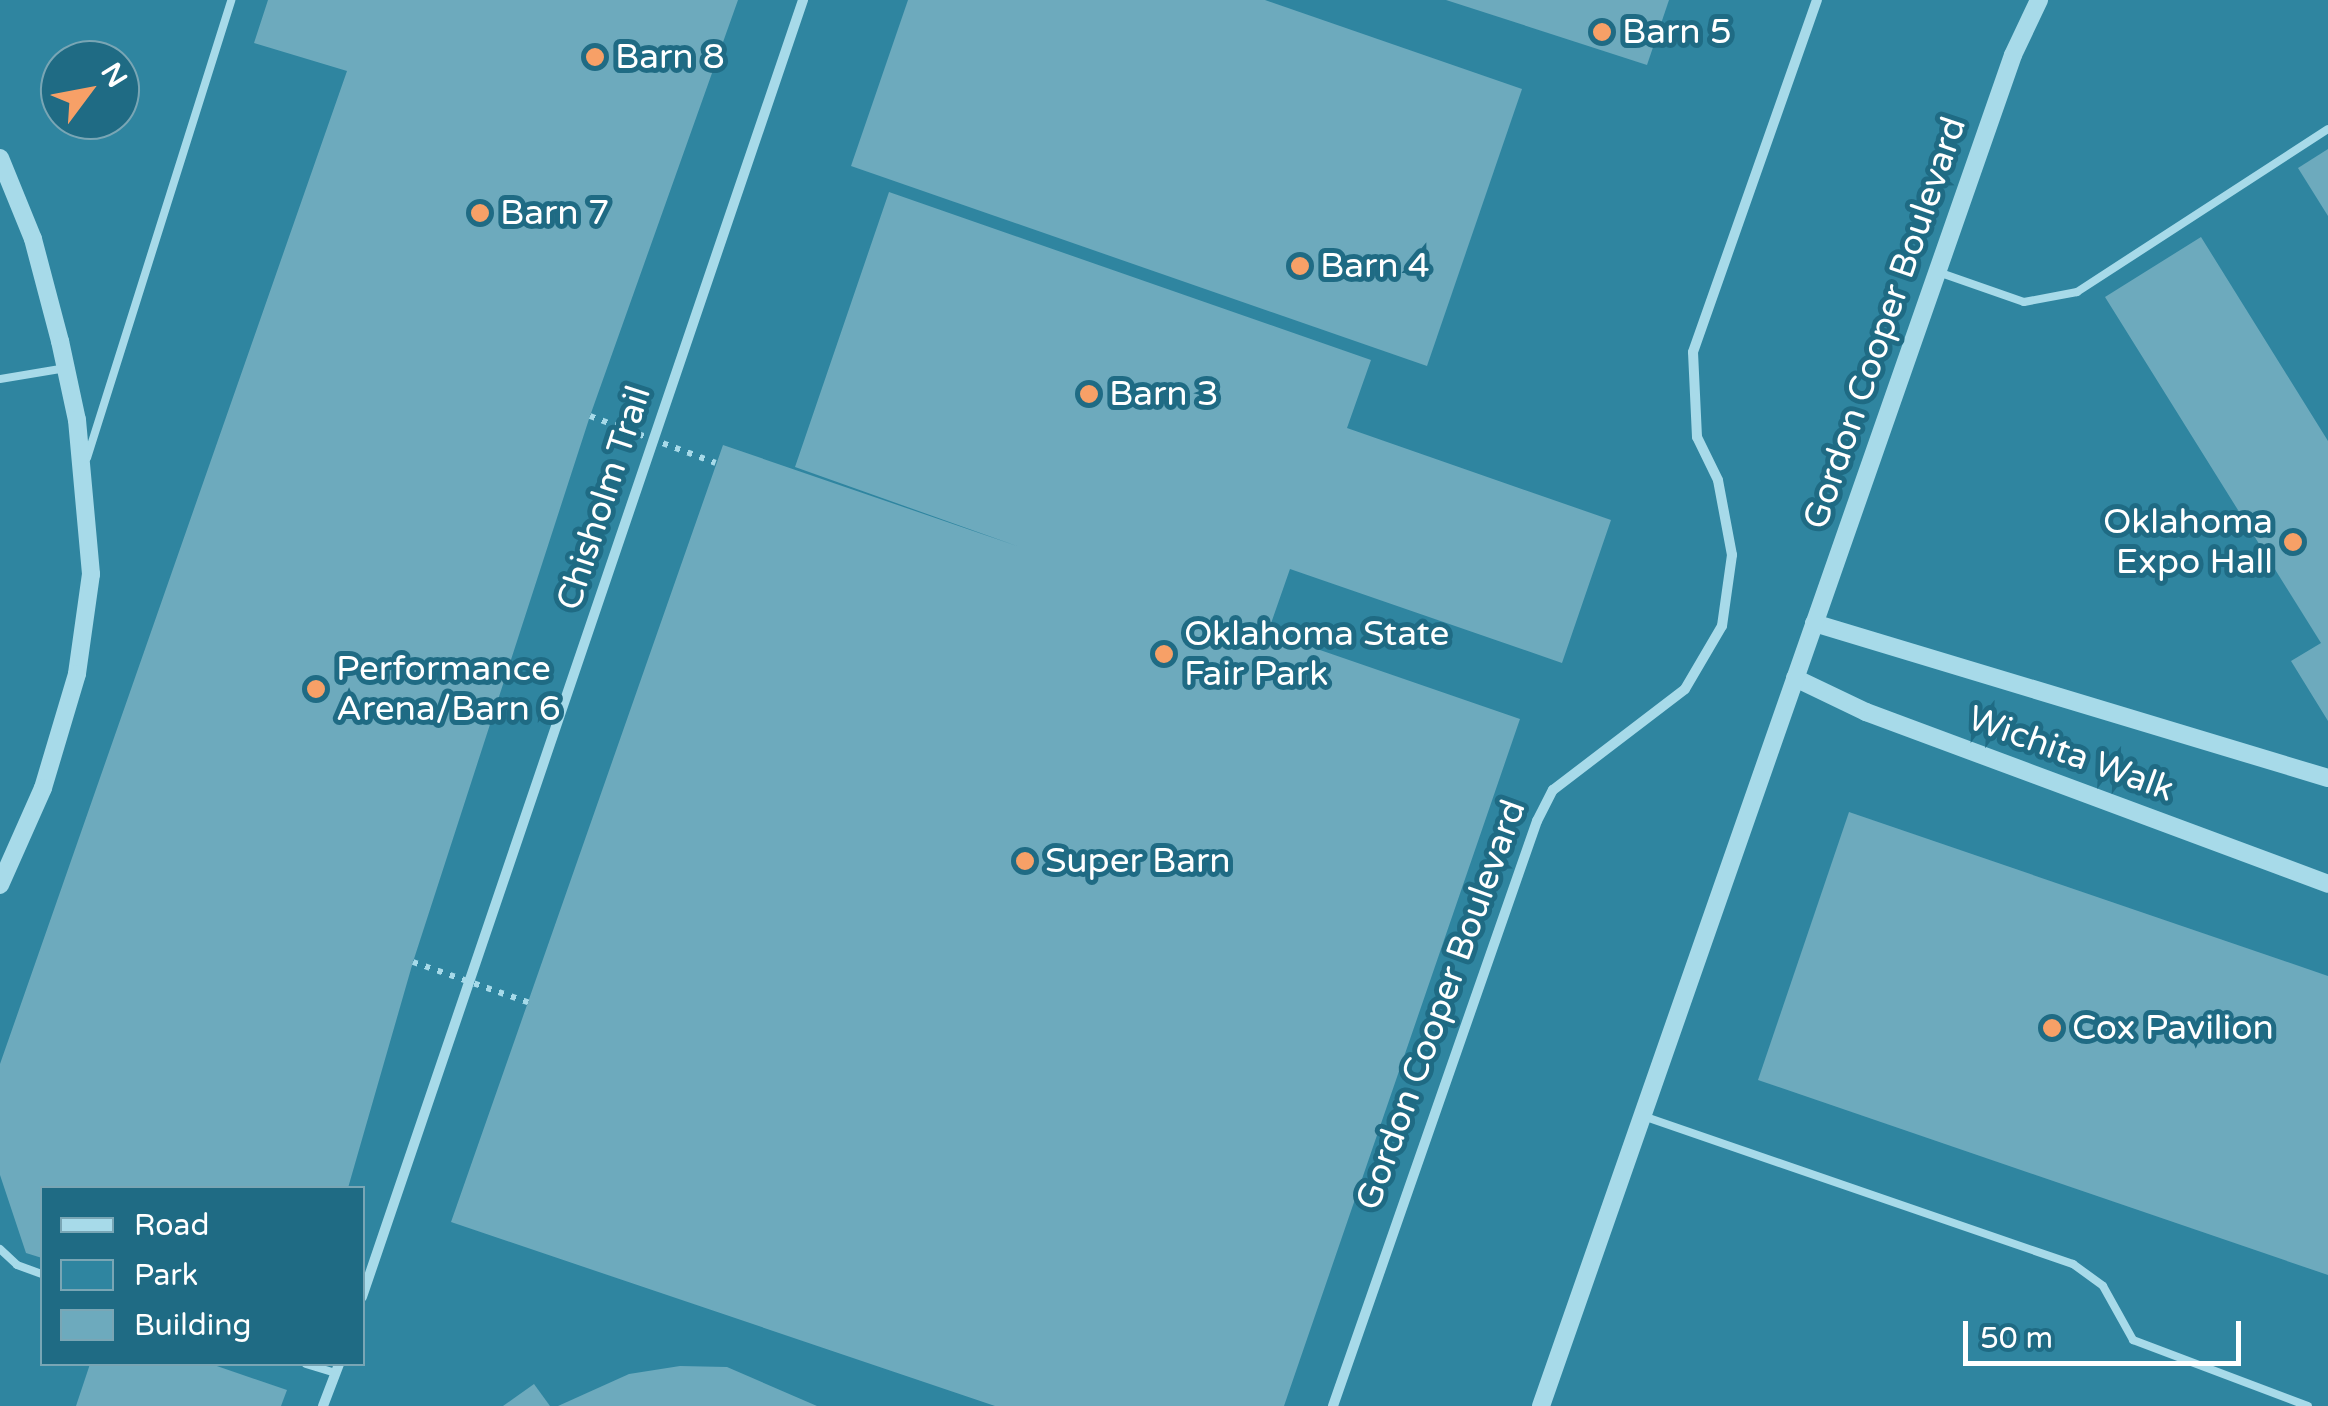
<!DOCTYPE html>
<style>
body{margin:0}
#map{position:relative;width:2328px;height:1406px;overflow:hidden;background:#1f6b84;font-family:"Varela Round",sans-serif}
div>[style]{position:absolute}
.green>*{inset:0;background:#2f85a0}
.building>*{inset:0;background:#6daabd}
.service>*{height:8px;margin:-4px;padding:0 4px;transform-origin:4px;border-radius:4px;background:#a7dae9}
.minor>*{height:10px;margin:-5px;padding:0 5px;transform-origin:5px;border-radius:5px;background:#a7dae9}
.tertiary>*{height:18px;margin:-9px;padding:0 9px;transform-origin:9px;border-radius:9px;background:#a7dae9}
.path-bridge>*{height:6px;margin-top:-3px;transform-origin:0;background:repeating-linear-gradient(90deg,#a7dae9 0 5px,transparent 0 13px)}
.dots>*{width:28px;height:28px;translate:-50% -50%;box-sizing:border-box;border:5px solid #1f6b84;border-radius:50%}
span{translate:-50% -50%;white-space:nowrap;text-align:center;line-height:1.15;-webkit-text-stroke:10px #1f6b84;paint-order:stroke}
.poi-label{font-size:35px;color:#fff}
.left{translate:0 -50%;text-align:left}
.right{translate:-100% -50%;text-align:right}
.street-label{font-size:35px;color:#fff}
.legend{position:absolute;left:40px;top:1186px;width:325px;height:180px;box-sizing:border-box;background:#1f6b84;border:2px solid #79a6b5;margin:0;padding:12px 18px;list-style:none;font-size:30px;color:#fff}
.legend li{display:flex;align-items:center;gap:20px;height:50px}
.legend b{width:50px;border:2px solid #79a6b5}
.north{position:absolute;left:40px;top:40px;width:100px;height:100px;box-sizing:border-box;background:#1f6b84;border:2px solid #79a6b5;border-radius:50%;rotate:58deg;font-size:28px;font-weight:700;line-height:40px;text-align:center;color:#fff}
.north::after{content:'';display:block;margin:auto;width:35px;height:45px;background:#f7a067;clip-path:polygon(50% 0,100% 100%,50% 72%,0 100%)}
.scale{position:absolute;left:1963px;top:1321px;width:278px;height:45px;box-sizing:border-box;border:5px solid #fff;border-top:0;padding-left:12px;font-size:30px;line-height:35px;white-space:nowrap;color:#fff;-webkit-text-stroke:8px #1f6b84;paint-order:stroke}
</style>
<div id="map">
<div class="green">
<div style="clip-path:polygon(evenodd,0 0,2328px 0,2328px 1406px,0 1406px,0 0,60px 60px,120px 60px,120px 120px,60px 120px,60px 60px,0 0,42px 1188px,362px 1188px,362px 1364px,42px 1364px,42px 1188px)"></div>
</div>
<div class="building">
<div style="clip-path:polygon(268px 0,738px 0,590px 416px,413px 962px,348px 1188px,42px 1188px,42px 1258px,26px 1253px,0 1175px,0 1064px,347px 71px,254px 43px)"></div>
<div style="clip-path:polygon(908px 0,1265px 0,1522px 89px,1427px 366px,851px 166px)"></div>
<div style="clip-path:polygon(1446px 0,1669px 0,1647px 65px)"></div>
<div style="clip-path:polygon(2328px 149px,2328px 216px,2298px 168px)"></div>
<div style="clip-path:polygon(889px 192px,1371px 360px,1347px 428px,1611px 520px,1562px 663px,1290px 569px,1268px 632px,1520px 719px,1284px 1406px,995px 1406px,451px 1222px,723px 445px,1017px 546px,795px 467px)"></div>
<div style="clip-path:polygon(2201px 237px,2328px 441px,2328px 721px,2291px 661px,2321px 643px,2105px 297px)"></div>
<div style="clip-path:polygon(1849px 812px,2328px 976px,2328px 1275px,1758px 1080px)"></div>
<div style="clip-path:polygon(90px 1364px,211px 1364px,287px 1390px,281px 1406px,76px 1406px)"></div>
<div style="clip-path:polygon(680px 1366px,727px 1367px,817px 1406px,558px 1406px,629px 1374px)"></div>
<div style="clip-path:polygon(534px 1384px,550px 1406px,503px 1406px)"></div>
</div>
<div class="service">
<div style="left:1938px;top:272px;width:91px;rotate:19.2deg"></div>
<div style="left:2024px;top:302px;width:54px;rotate:-10.7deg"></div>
<div style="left:2077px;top:292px;width:299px;rotate:-33deg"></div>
<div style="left:0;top:379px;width:67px;rotate:-9.5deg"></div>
<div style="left:87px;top:458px;width:480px;rotate:-72.5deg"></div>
<div style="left:1643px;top:1116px;width:455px;rotate:19deg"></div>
<div style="left:2073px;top:1264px;width:37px;rotate:36deg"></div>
<div style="left:2103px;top:1286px;width:62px;rotate:60.9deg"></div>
<div style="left:2133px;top:1340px;width:187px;rotate:20.7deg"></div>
<div style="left:0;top:1249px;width:23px;rotate:43deg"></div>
<div style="left:17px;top:1265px;width:27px;rotate:20deg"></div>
<div style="left:306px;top:1364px;width:30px;rotate:17deg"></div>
</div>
<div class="minor">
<div style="left:362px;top:1297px;width:1370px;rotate:-71.22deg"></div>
<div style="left:323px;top:1406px;width:45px;rotate:-69.1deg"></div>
<div style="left:1333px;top:1406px;width:620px;rotate:-70.78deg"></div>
<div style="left:1537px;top:821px;width:35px;rotate:-63deg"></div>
<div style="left:1553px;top:790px;width:166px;rotate:-37.4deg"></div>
<div style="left:1685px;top:689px;width:73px;rotate:-59.6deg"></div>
<div style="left:1722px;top:626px;width:72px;rotate:-82deg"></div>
<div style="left:1732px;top:555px;width:76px;rotate:-100.6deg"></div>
<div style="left:1718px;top:480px;width:48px;rotate:-116deg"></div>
<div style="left:1697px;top:437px;width:85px;rotate:-92.7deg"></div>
<div style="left:1693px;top:352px;width:373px;rotate:-70.6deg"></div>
</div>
<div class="tertiary">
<div style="left:0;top:158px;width:87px;rotate:67.8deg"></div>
<div style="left:33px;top:239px;width:106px;rotate:75.2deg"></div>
<div style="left:60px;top:341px;width:81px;rotate:77.9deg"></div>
<div style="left:77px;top:420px;width:155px;rotate:84.8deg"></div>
<div style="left:91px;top:574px;width:101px;rotate:98deg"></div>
<div style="left:77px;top:674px;width:119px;rotate:106.6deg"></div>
<div style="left:43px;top:788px;width:106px;rotate:113.9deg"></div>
<div style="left:1814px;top:623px;width:537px;rotate:16.78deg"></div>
<div style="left:1795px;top:678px;width:79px;rotate:25.6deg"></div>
<div style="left:1866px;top:712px;width:493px;rotate:20.4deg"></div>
<div style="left:1541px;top:1406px;width:1431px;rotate:-70.74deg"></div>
<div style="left:2013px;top:55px;width:61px;rotate:-64.7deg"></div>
</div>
<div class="path-bridge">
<div style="left:590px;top:416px;width:134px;rotate:20.5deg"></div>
<div style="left:413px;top:962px;width:124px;rotate:19.3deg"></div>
</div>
<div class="dots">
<div style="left:1602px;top:32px;background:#f7a067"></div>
<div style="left:595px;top:57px;background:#f7a067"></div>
<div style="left:480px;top:213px;background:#f7a067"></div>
<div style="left:1300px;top:266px;background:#f7a067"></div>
<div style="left:1089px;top:394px;background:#f7a067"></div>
<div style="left:2293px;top:542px;background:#f7a067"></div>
<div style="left:1164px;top:654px;background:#f7a067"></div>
<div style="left:316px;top:689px;background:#f7a067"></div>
<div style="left:1025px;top:861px;background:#f7a067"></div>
<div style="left:2052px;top:1028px;background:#f7a067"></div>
</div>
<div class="poi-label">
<span class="left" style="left:1622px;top:32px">Barn 5</span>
<span class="left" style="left:615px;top:57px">Barn 8</span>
<span class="left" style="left:500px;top:213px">Barn 7</span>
<span class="left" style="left:1320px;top:266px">Barn 4</span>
<span class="left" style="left:1109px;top:394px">Barn 3</span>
<span class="right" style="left:2273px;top:542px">Oklahoma<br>Expo Hall</span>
<span class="left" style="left:1184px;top:654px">Oklahoma State<br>Fair Park</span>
<span class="left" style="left:336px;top:689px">Performance<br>Arena/Barn 6</span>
<span class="left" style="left:1045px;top:861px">Super Barn</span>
<span class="left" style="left:2072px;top:1028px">Cox Pavilion</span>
</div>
<div class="street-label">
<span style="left:1885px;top:323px;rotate:-71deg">Gordon Cooper Boulevard</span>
<span style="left:604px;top:498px;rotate:-72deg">Chisholm Trail</span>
<span style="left:2071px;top:754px;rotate:20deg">Wichita Walk</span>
<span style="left:1441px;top:1005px;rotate:-70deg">Gordon Cooper Boulevard</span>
</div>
<ul class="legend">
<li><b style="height:12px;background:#a7dae9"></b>Road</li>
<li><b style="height:28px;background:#2f85a0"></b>Park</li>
<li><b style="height:28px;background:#6daabd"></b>Building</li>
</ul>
<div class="north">N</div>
<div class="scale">50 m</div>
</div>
